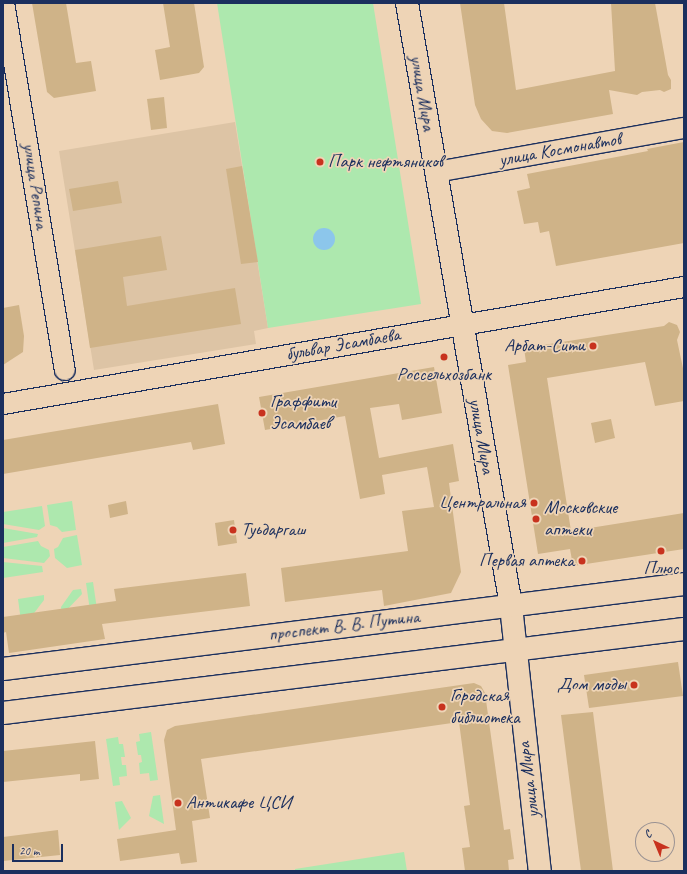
<!DOCTYPE html>
<meta charset="utf-8">
<style>
body{margin:0}
#map{position:relative;width:687px;height:874px;overflow:hidden;background:#eed4b6;font-family:Caveat,sans-serif}
div>[style]{position:absolute}
.built>*{inset:0;background:#ddc4a5}
.green>*{inset:0;background:#ade8ae}
.water>*{inset:0;background:#8cc6eb}
.round{border-radius:50%}
.building>*{inset:0;background:#cfb388}
.roads{filter:drop-shadow(1px 0 #1b2f5e) drop-shadow(-1px 0 #1b2f5e) drop-shadow(0 1px #1b2f5e) drop-shadow(0 -1px #1b2f5e)}
.minor>*{height:20px;margin:-10px;padding:0 10px;transform-origin:10px;border-radius:10px;background:#eed4b6}
.major>*{height:22px;margin:-11px;padding:0 11px;transform-origin:11px;border-radius:11px;background:#eed4b6}
.dots>*{width:11px;height:11px;translate:-50% -50%;box-sizing:border-box;border:2px solid #eed4b6;border-radius:50%}
span{translate:-50% -50%;white-space:nowrap;text-align:center;line-height:1.15;-webkit-text-stroke:3.5px #eed4b6;paint-order:stroke}
.street-label{font-size:19px;color:#1b2f5e}
.poi-label{font-size:19px;color:#1b2f5e}
.left{translate:0 -50%;text-align:left}
.right{translate:-100% -50%;text-align:right}
.frame{position:absolute;inset:0;border:4px solid #1b2f5e;pointer-events:none}
.north{position:absolute;left:635px;top:822px;width:40px;height:40px;box-sizing:border-box;background:#eed4b6;border:1px solid #9a9293;border-radius:50%;rotate:316deg;font-size:11px;font-weight:700;line-height:16px;text-align:center;color:#1b2f5e}
.north::after{content:'';display:block;margin:auto;width:14px;height:18px;background:#c8321e;clip-path:polygon(50% 0,100% 100%,50% 72%,0 100%)}
.scale{position:absolute;left:12px;top:844px;width:51px;height:18px;box-sizing:border-box;border:2px solid #1b2f5e;border-top:0;padding-left:5px;font-size:12px;line-height:14px;white-space:nowrap;color:#1b2f5e;-webkit-text-stroke:3px #eed4b6;paint-order:stroke}
</style>
<div id="map">
<div class="built">
<div style="clip-path:polygon(235px 122px,268px 328px,254px 331px,256px 344px,94px 370px,59px 151px)"></div>
</div>
<div class="green">
<div style="clip-path:polygon(217px 3px,373px 3px,421px 304px,268px 328px)"></div>
<div style="clip-path:polygon(72px 501px,76px 530px,62px 532px,57px 527px,50px 525px,47px 505px)"></div>
<div style="clip-path:polygon(42px 506px,45px 526px,39px 530px,3px 524px,3px 512px)"></div>
<div style="clip-path:polygon(3px 528px,38px 534px,37px 537px,3px 543px)"></div>
<div style="clip-path:polygon(77px 535px,82px 565px,67px 568px,55px 558px,54px 549px,58px 547px,63px 538px)"></div>
<div style="clip-path:polygon(38px 541px,41px 546px,49px 550px,50px 556px,44px 563px,3px 558px,3px 547px)"></div>
<div style="clip-path:polygon(3px 562px,42px 566px,43px 572px,3px 578px)"></div>
<div style="clip-path:polygon(93px 582px,99px 623px,92px 624px,86px 583px)"></div>
<div style="clip-path:polygon(81px 589px,82px 594px,62px 615px,61px 607px,73px 590px)"></div>
<div style="clip-path:polygon(44px 595px,44px 600px,22px 629px,18px 599px)"></div>
<div style="clip-path:polygon(151px 732px,158px 780px,150px 781px,149px 773px,140px 774px,139px 763px,142px 762px,141px 755px,138px 755px,136px 742px,140px 741px,139px 734px)"></div>
<div style="clip-path:polygon(118px 737px,119px 744px,123px 744px,125px 757px,121px 757px,122px 765px,126px 765px,127px 776px,119px 777px,120px 785px,113px 786px,106px 739px)"></div>
<div style="clip-path:polygon(160px 795px,164px 824px,149px 816px,153px 796px)"></div>
<div style="clip-path:polygon(122px 801px,131px 818px,119px 830px,115px 802px)"></div>
<div style="clip-path:polygon(404px 852px,407px 871px,295px 871px,295px 869px)"></div>
</div>
<div class="water">
<div class="round" style="left:313px;top:228px;width:22px;height:22px"></div>
</div>
<div class="building">
<div style="clip-path:polygon(32px 3px,66px 3px,76px 63px,91px 61px,96px 91px,54px 98px,47px 92px)"></div>
<div style="clip-path:polygon(163px 3px,194px 3px,204px 67px,199px 73px,160px 80px,155px 50px,170px 47px)"></div>
<div style="clip-path:polygon(460px 3px,504px 3px,516px 90px,615px 71px,611px 3px,655px 3px,668px 75px,671px 80px,671px 89px,664px 92px,660px 90px,642px 92px,637px 95px,609px 90px,613px 114px,507px 133px,492px 131px,481px 119px,475px 105px)"></div>
<div style="clip-path:polygon(164px 97px,167px 128px,151px 130px,147px 99px)"></div>
<div style="clip-path:polygon(684px 142px,684px 243px,556px 266px,549px 231px,540px 233px,538px 222px,524px 224px,517px 191px,530px 188px,527px 174px,648px 151px,647px 149px)"></div>
<div style="clip-path:polygon(242px 166px,258px 262px,241px 264px,226px 169px)"></div>
<div style="clip-path:polygon(118px 181px,122px 203px,73px 211px,69px 189px)"></div>
<div style="clip-path:polygon(161px 236px,167px 270px,123px 277px,127px 306px,235px 288px,241px 324px,90px 348px,75px 250px)"></div>
<div style="clip-path:polygon(19px 305px,24px 336px,23px 352px,3px 365px,3px 308px)"></div>
<div style="clip-path:polygon(669px 322px,677px 325px,680px 332px,677px 340px,684px 373px,684px 401px,655px 406px,645px 362px,547px 378px,571px 531px,684px 513px,684px 549px,573px 566px,570px 549px,538px 554px,508px 365px,526px 362px,524px 348px,664px 326px)"></div>
<div style="clip-path:polygon(434px 367px,442px 413px,402px 420px,399px 404px,370px 408px,379px 458px,453px 444px,459px 481px,449px 483px,461px 572px,451px 593px,384px 606px,382px 590px,285px 602px,281px 568px,408px 551px,402px 511px,434px 507px,427px 467px,382px 475px,385px 494px,360px 499px,345px 416px,265px 430px,259px 397px)"></div>
<div style="clip-path:polygon(218px 404px,225px 444px,193px 450px,191px 442px,3px 474px,3px 440px)"></div>
<div style="clip-path:polygon(611px 419px,615px 438px,595px 443px,591px 423px)"></div>
<div style="clip-path:polygon(126px 501px,128px 514px,110px 518px,108px 505px)"></div>
<div style="clip-path:polygon(234px 520px,237px 543px,218px 546px,215px 523px)"></div>
<div style="clip-path:polygon(246px 573px,250px 606px,102px 624px,105px 639px,9px 653px,6px 632px,3px 633px,3px 617px,116px 601px,114px 589px)"></div>
<div style="clip-path:polygon(678px 662px,683px 696px,589px 708px,584px 675px)"></div>
<div style="clip-path:polygon(474px 683px,481px 686px,485px 693px,504px 830px,510px 829px,514px 859px,508px 860px,509px 871px,465px 871px,462px 848px,470px 847px,464px 806px,470px 805px,459px 722px,201px 759px,210px 818px,192px 821px,197px 862px,181px 864px,179px 853px,120px 861px,117px 839px,176px 830px,164px 740px,167px 730px,175px 726px)"></div>
<div style="clip-path:polygon(593px 712px,613px 871px,581px 871px,561px 715px)"></div>
<div style="clip-path:polygon(95px 741px,99px 779px,80px 781px,80px 774px,3px 782px,3px 751px)"></div>
<div style="clip-path:polygon(58px 830px,60px 855px,3px 861px,3px 837px)"></div>
</div>
<div class="roads">
<div class="minor">
<div style="left:4px;top:3px;width:372px;rotate:80.6deg"></div>
<div style="left:436px;top:172px;width:252px;rotate:-10.1deg"></div>
<div style="left:3px;top:404px;width:691px;rotate:-9.75deg"></div>
</div>
<div class="major">
<div style="left:407px;top:3px;width:612px;rotate:80.21deg"></div>
<div style="left:511px;top:606px;width:267px;rotate:83.8deg"></div>
<div style="left:3px;top:669px;width:686px;rotate:-7.11deg"></div>
<div style="left:3px;top:713px;width:686px;rotate:-7.03deg"></div>
</div>
</div>
<div class="dots">
<div style="left:320px;top:162px;background:#c8321e"></div>
<div style="left:593px;top:346px;background:#c8321e"></div>
<div style="left:444px;top:357px;background:#c8321e"></div>
<div style="left:262px;top:413px;background:#c8321e"></div>
<div style="left:534px;top:503px;background:#c8321e"></div>
<div style="left:536px;top:519px;background:#c8321e"></div>
<div style="left:233px;top:530px;background:#c8321e"></div>
<div style="left:661px;top:551px;background:#c8321e"></div>
<div style="left:582px;top:561px;background:#c8321e"></div>
<div style="left:634px;top:685px;background:#c8321e"></div>
<div style="left:442px;top:707px;background:#c8321e"></div>
<div style="left:178px;top:803px;background:#c8321e"></div>
</div>
<div class="street-label">
<span style="left:422px;top:93px;rotate:80deg">улица Мира</span>
<span style="left:560px;top:150px;rotate:-10deg">улица Космонавтов</span>
<span style="left:35px;top:186px;rotate:81deg">улица Репина</span>
<span style="left:343px;top:345px;rotate:-10deg">бульвар Эсамбаева</span>
<span style="left:481px;top:436px;rotate:80deg">улица Мира</span>
<span style="left:344px;top:626px;rotate:-7deg">проспект В. В. Путина</span>
<span style="left:529px;top:780px;rotate:-97deg">улица Мира</span>
</div>
<div class="poi-label">
<span class="left" style="left:328px;top:162px">Парк нефтяников</span>
<span class="right" style="left:585px;top:346px">Арбат-Сити</span>
<span style="left:444px;top:375px">Россельхозбанк</span>
<span class="left" style="left:270px;top:413px">Граффити<br>Эсамбаев</span>
<span class="right" style="left:526px;top:503px">Центральная</span>
<span class="left" style="left:544px;top:519px">Московские<br>аптеки</span>
<span class="left" style="left:241px;top:530px">Туьдаргаш</span>
<span class="right" style="left:574px;top:561px">Первая аптека</span>
<span style="left:661px;top:569px">Плюс</span>
<span class="right" style="left:626px;top:685px">Дом моды</span>
<span class="left" style="left:450px;top:707px">Городская<br>библиотека</span>
<span class="left" style="left:186px;top:803px">Антикафе ЦСИ</span>
</div>
<div class="frame"></div>
<div class="north">С</div>
<div class="scale">20 m</div>
</div>
